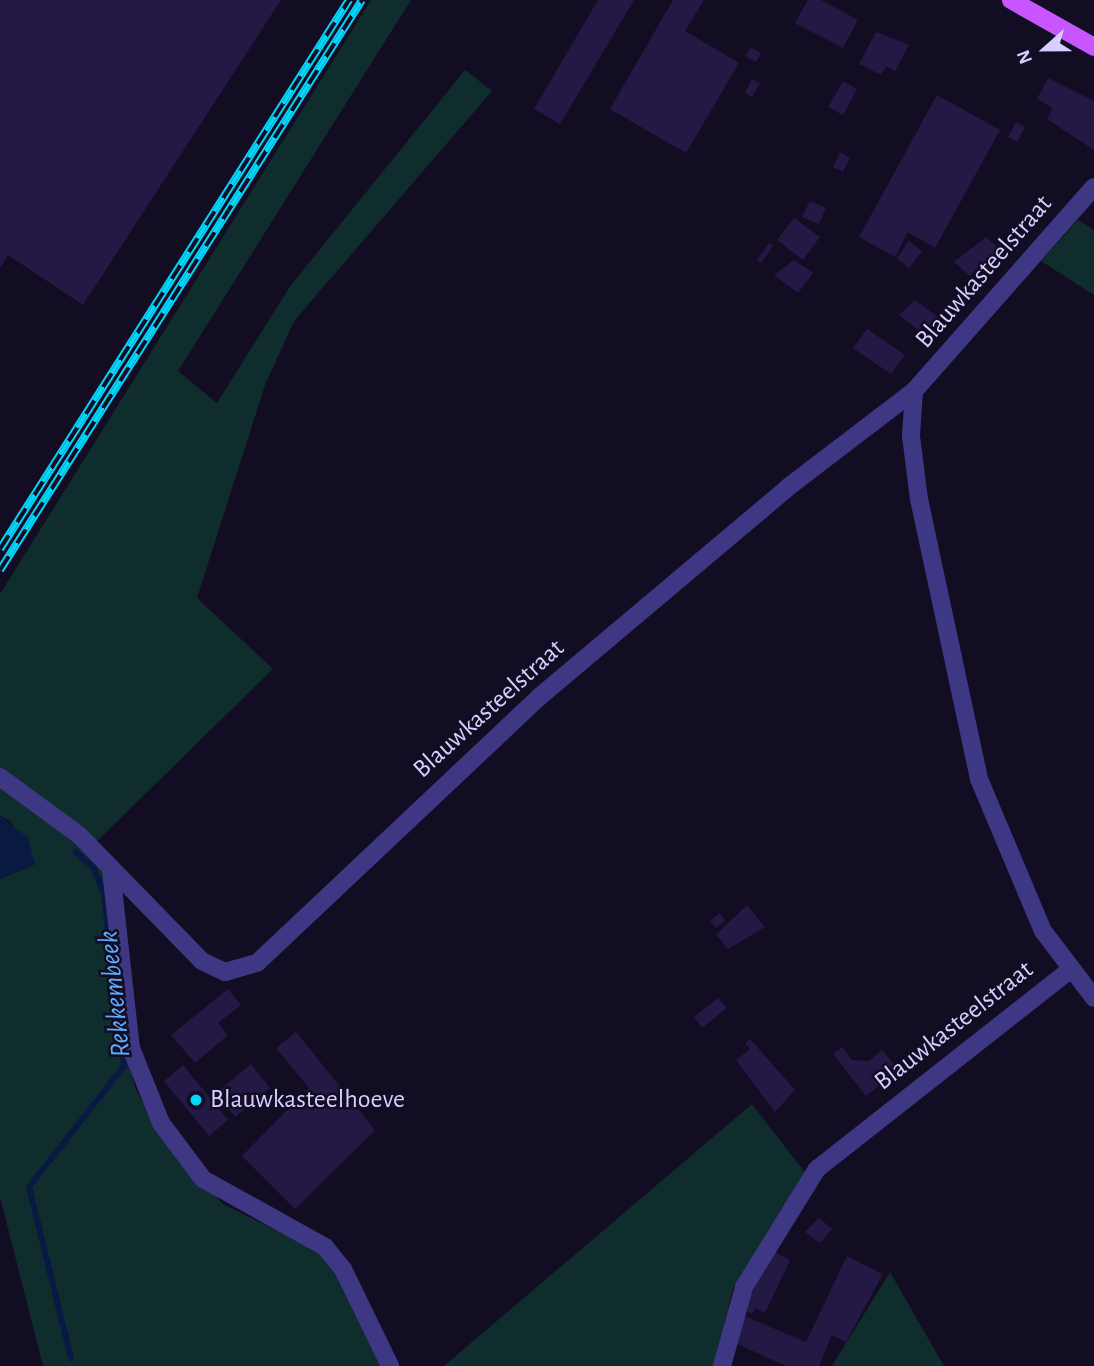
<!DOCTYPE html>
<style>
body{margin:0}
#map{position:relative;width:1094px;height:1366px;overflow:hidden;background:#120d23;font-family:"Alegreya Sans",sans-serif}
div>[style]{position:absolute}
.green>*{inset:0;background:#102d2d}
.water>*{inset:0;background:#081a42}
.stream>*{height:6px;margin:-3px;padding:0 3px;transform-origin:3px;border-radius:3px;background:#081a42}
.building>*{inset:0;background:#241945}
.minor>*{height:18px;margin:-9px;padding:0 9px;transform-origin:9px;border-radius:9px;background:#3d3784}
.primary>*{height:18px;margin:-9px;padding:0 9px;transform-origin:9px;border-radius:9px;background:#c856ff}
.rail>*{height:8px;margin-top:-4px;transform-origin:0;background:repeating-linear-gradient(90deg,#120d23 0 16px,#00d6fa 0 32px);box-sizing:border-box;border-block:2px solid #00d6fa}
.dots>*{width:19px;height:19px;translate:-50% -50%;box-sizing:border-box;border:4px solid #120d23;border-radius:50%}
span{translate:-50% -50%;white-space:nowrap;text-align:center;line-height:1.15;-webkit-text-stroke:5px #120d23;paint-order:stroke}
.street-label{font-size:26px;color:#d7cfff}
.poi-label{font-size:26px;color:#d7cfff}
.left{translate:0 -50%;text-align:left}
.water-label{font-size:28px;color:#5dadff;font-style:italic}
.north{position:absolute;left:1010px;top:14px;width:70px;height:70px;-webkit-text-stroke:5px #120d23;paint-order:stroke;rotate:249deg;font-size:19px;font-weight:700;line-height:28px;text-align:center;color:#d7cfff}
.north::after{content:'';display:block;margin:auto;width:24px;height:32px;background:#d7cfff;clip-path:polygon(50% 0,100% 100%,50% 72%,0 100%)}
</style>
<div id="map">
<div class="green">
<div style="clip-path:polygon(371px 0,411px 0,178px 371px,217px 403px,291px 285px,465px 70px,492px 91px,294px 321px,265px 385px,197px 598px,273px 669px,94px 844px,0 772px,0 594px)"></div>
<div style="clip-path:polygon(1078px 220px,1094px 230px,1094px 295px,1041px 261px)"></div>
<div style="clip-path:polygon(0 785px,55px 822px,104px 870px,124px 1047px,136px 1090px,163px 1138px,223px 1204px,327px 1255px,382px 1366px,43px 1366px,0 1197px,0 879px,35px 864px,10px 821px,0 816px)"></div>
<div style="clip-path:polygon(752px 1104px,806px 1174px,733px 1288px,714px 1366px,444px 1366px)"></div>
<div style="clip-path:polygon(890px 1272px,944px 1366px,832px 1366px)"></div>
</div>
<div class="water">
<div style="clip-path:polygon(0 816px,28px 838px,35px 864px,0 879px)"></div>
</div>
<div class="stream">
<div style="left:71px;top:1358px;width:176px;rotate:-103.8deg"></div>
<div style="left:29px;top:1187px;width:154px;rotate:-51.9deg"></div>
<div style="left:124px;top:1066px;width:174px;rotate:-96.6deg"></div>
<div style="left:104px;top:893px;width:28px;rotate:-113deg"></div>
<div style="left:93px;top:867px;width:23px;rotate:-139deg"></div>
</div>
<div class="building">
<div style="clip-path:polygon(0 0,281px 0,83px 305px,8px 255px,0 268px)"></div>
<div style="clip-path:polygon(598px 0,634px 0,560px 124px,534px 109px)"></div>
<div style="clip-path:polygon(673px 0,704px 0,685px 31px,739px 63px,686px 153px,610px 109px)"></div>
<div style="clip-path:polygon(808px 0,821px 0,858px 20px,843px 48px,795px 23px)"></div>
<div style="clip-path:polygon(876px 32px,909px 45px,895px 71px,886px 66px,881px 75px,859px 64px)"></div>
<div style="clip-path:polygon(751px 47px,761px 53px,756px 62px,745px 56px)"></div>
<div style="clip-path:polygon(1048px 78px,1094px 101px,1094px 150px,1047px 119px,1053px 108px,1037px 99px)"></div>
<div style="clip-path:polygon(752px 79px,760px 83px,752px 97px,745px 93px)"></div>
<div style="clip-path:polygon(843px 81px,857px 89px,843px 115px,828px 107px)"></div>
<div style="clip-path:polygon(937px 95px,1000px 130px,935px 248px,908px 232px,895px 257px,859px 237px)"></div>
<div style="clip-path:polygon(1016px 122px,1025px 127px,1017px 142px,1008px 137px)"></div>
<div style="clip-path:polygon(840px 152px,850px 158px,843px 172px,833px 167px)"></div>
<div style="clip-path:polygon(810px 201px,826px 208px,819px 224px,802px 217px)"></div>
<div style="clip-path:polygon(794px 218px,820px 237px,803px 260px,777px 240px)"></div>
<div style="clip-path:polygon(986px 237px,1005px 254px,988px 271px,981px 264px,970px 276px,954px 262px)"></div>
<div style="clip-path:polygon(909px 241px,922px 251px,909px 268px,897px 258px)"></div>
<div style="clip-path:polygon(769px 243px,773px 246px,761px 263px,757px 260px)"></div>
<div style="clip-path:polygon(794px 260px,813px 273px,798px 293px,774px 275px)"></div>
<div style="clip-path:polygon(915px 300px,942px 320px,929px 338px,899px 315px)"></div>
<div style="clip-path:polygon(867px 329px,905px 355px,891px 374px,853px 348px)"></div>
<div style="clip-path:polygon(747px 905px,765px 927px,728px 949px,716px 935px)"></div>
<div style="clip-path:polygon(720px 913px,725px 921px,716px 928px,710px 921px)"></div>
<div style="clip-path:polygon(228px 989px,241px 1005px,218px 1023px,228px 1035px,195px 1063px,171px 1035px)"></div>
<div style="clip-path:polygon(718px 998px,727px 1008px,702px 1028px,694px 1017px)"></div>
<div style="clip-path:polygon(296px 1032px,375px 1130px,295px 1209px,242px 1156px,309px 1088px,276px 1048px)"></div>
<div style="clip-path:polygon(750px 1039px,795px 1090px,775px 1112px,736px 1060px,750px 1049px,745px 1043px)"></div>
<div style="clip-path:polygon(842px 1047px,852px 1060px,869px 1061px,882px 1050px,899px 1070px,866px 1096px,833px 1054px)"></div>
<div style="clip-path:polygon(251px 1064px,270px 1088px,235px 1117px,216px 1093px)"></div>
<div style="clip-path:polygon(183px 1065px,228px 1120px,209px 1136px,164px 1081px)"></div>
<div style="clip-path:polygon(819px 1218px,832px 1229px,820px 1243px,805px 1232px)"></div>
<div style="clip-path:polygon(772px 1251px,790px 1260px,765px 1313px,755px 1308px,752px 1314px,744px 1310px)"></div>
<div style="clip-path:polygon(847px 1256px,883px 1274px,846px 1342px,832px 1335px,819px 1366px,786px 1366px,733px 1342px,742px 1315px,806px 1342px)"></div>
</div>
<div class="minor">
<div style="left:914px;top:391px;width:45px;rotate:93.8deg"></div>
<div style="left:911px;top:436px;width:64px;rotate:82.8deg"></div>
<div style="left:919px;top:499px;width:286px;rotate:77.9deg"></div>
<div style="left:979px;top:779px;width:165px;rotate:67.2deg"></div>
<div style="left:1043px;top:931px;width:84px;rotate:52.7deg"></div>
<div style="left:0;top:777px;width:98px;rotate:36.3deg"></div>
<div style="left:79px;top:835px;width:176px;rotate:45.7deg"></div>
<div style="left:202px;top:961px;width:25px;rotate:26deg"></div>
<div style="left:225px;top:972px;width:33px;rotate:-16deg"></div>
<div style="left:257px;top:963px;width:386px;rotate:-43.3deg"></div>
<div style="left:538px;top:698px;width:326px;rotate:-40.1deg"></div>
<div style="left:787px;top:488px;width:160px;rotate:-37.4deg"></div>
<div style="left:914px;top:391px;width:272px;rotate:-48.6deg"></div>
<div style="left:111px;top:870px;width:179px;rotate:83.6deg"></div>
<div style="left:131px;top:1048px;width:81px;rotate:68.2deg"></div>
<div style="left:161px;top:1123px;width:70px;rotate:53.1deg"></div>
<div style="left:203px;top:1179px;width:140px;rotate:29.1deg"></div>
<div style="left:325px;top:1247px;width:28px;rotate:51deg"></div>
<div style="left:343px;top:1269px;width:108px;rotate:64.1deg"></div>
<div style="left:722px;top:1366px;width:82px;rotate:-74.4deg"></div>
<div style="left:744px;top:1287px;width:139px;rotate:-58.3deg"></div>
<div style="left:817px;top:1169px;width:320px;rotate:-38.2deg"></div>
</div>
<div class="primary">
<div style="left:1011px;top:0;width:95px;rotate:29.5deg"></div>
</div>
<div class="rail">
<div style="left:0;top:549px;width:651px;rotate:-57.56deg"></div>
<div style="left:0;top:570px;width:675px;rotate:-57.58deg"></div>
</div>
<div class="dots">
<div style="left:196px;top:1100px;background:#00d6fa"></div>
</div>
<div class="street-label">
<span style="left:984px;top:272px;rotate:-49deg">Blauwkasteelstraat</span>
<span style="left:489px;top:709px;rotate:-42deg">Blauwkasteelstraat</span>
<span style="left:954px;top:1026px;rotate:-38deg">Blauwkasteelstraat</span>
</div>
<div class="poi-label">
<span class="left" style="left:210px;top:1100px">Blauwkasteelhoeve</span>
</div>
<div class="water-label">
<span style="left:115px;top:994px;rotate:-96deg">Rekkembeek</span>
</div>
<div class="north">N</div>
</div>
